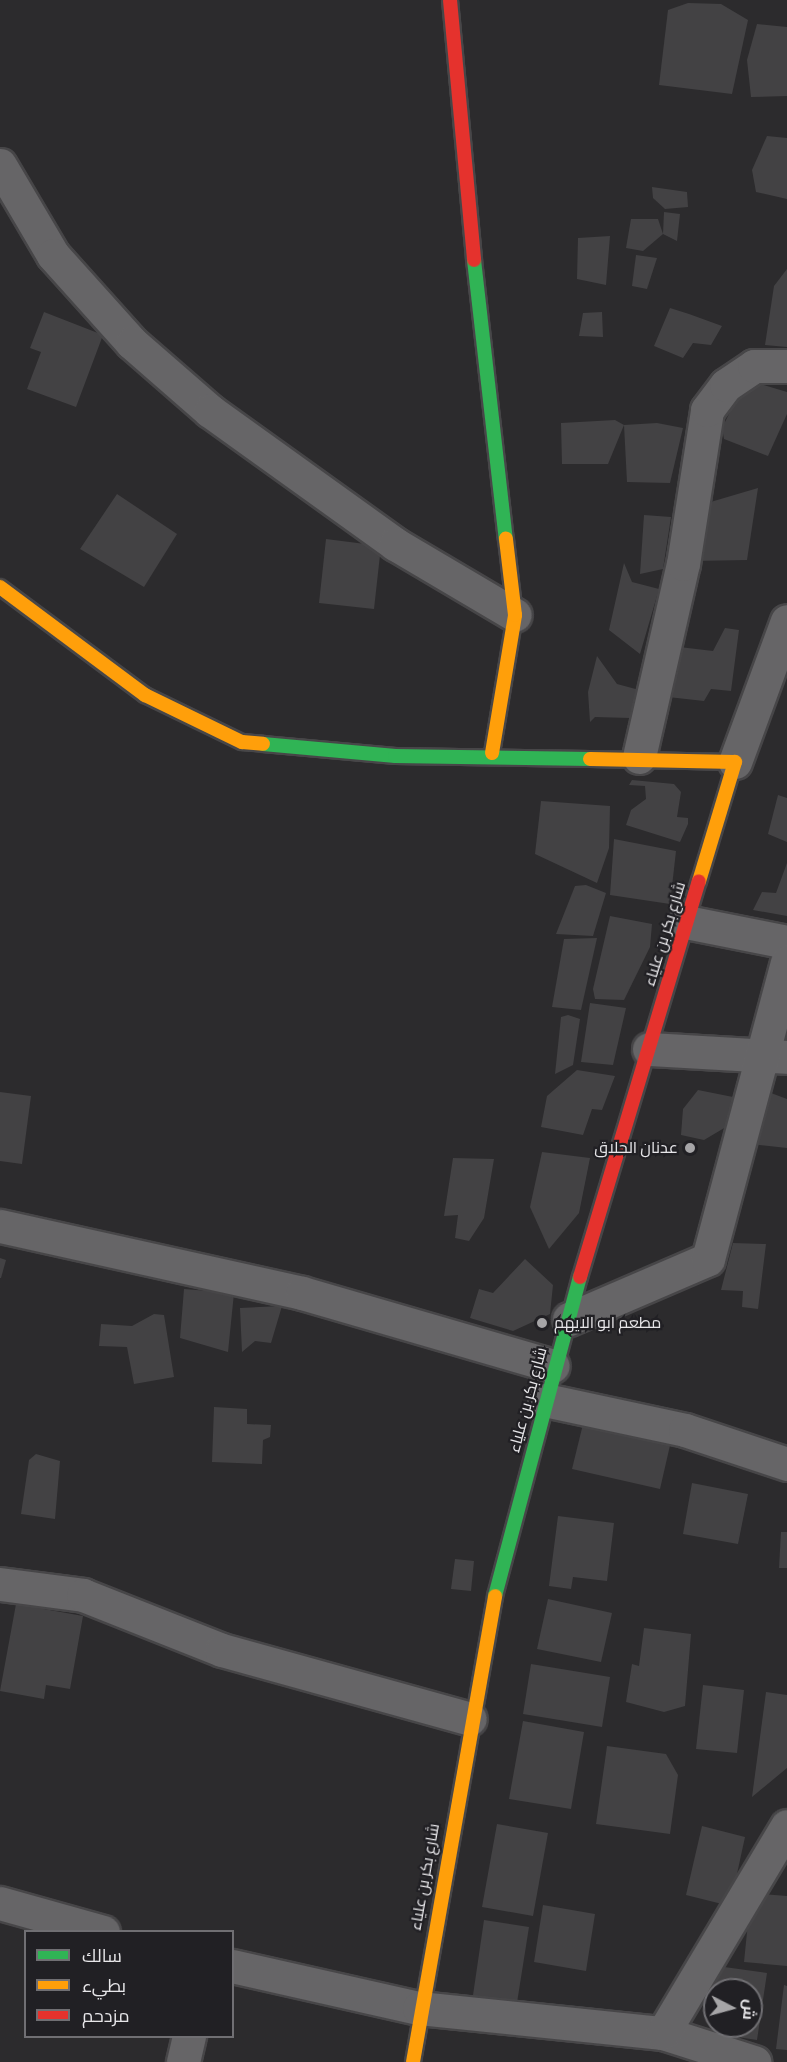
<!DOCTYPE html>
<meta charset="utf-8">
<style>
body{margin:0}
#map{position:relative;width:787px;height:2062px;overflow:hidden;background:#2c2b2d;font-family:"Source Sans 3",Cairo,sans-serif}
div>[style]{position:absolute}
.building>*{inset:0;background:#434244}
.roads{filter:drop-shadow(2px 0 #474648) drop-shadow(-2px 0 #474648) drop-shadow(0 2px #474648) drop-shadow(0 -2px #474648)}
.street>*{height:33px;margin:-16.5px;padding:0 16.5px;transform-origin:16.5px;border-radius:16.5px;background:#666567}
.fast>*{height:14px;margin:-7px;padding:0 7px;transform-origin:7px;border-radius:7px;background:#30b455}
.slow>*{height:14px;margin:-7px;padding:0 7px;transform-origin:7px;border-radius:7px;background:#ff9f0a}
.jam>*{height:14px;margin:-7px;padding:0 7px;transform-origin:7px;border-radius:7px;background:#e5322d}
.dots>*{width:16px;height:16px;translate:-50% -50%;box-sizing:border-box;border:3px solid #212024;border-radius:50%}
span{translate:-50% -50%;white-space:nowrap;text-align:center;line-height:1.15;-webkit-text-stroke:4.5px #212024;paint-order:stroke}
.street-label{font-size:16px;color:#e7e6e9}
.poi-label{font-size:16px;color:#e7e6e9}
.right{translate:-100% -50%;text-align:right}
.left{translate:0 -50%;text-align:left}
.legend{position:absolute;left:24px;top:1930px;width:210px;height:108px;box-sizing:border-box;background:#212024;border:2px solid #706f73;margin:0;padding:8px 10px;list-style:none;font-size:18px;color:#e7e6e9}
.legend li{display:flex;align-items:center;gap:12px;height:30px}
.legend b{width:30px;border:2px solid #706f73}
.north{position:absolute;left:703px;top:1978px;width:60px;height:60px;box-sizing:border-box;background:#212024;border:2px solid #706f73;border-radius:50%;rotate:96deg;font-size:16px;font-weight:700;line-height:24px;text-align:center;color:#e7e6e9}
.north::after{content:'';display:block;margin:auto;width:21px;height:27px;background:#a6a5a7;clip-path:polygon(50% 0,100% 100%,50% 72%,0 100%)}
</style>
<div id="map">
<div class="building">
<div style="clip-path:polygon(688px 3px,721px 4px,748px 20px,732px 94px,659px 85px,668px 10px)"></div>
<div style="clip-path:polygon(757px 24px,787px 27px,787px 96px,751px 97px,747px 60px)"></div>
<div style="clip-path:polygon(767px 136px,787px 138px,787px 199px,756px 192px,752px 170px)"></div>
<div style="clip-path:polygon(652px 187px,687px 192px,688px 207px,665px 209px,653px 198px)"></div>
<div style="clip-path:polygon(664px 212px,680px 214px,677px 241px,663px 234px)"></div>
<div style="clip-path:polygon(631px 219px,658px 219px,663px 234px,643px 251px,626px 248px)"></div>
<div style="clip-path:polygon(610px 236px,606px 285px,577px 279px,578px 238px)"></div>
<div style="clip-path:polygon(636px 255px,657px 258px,647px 289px,632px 286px)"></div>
<div style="clip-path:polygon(787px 269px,787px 347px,765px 345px,774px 286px)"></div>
<div style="clip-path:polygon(670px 308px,689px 314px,722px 326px,711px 345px,693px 343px,683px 358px,654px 346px)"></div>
<div style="clip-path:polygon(44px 312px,103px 335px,76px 407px,27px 389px,41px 352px,30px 348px)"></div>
<div style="clip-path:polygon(602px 312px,603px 337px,579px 336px,583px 313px)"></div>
<div style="clip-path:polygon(757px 383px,787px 392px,787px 414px,768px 456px,724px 439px,722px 428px,744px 384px)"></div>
<div style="clip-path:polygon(615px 420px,624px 425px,608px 464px,562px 464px,561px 423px)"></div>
<div style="clip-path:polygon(657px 423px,683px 428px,670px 483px,627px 482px,624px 425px)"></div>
<div style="clip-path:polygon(758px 488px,747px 560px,692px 561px,697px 506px)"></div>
<div style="clip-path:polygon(117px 494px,177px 534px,144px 587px,80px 549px)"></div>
<div style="clip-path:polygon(644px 515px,671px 517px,663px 569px,640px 574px)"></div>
<div style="clip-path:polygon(326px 539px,381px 546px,374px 609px,319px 603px)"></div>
<div style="clip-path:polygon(624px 563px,632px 582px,659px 589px,640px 654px,609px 630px)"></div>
<div style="clip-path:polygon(725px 628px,739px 630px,731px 691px,711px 689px,704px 701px,668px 697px,671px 646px,713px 651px)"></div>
<div style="clip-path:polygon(597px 656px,617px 684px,643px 691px,630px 718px,595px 717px,590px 722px,588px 692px)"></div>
<div style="clip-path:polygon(632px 780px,674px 784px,681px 792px,677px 817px,688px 818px,688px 824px,680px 842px,626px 825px,631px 810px,646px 799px,645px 786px,629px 785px)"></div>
<div style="clip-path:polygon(778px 795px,787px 798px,787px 842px,768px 834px)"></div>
<div style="clip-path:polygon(541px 801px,610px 806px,609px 848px,597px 883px,535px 854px)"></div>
<div style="clip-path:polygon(614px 839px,676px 851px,670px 904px,610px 895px)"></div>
<div style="clip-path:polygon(787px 863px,787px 916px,753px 910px,762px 892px,776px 893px)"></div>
<div style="clip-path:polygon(586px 885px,606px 893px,593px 936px,556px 934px,575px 886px)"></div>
<div style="clip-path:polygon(610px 916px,652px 924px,650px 947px,624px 1000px,595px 999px,593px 989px)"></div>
<div style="clip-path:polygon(597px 938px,581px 1010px,552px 1007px,564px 939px)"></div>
<div style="clip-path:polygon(590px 1003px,626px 1008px,613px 1065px,581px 1062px)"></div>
<div style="clip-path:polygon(568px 1015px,580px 1019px,573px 1065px,555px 1074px,561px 1017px)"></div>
<div style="clip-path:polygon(577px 1070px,615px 1076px,602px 1110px,592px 1109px,583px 1135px,541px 1127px,547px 1096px)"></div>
<div style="clip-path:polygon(698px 1090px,738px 1098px,731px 1124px,704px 1140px,681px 1135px,683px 1109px)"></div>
<div style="clip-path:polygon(763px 1090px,787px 1099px,787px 1148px,750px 1144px)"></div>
<div style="clip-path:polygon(0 1092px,31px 1096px,22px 1164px,0 1161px)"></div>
<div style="clip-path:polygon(542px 1152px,590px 1158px,579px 1213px,549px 1249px,530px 1207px)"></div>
<div style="clip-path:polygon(453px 1158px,494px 1159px,484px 1218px,469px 1241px,455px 1238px,458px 1215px,444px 1216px)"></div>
<div style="clip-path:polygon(733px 1243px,766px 1244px,758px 1309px,742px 1307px,743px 1291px,721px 1290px)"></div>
<div style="clip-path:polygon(0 1258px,6px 1260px,1px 1278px,0 1278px)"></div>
<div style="clip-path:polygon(525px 1259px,553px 1285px,550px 1314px,513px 1331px,470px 1318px,479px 1289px,493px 1293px)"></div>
<div style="clip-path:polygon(184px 1289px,234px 1293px,228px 1352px,180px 1338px)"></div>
<div style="clip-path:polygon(282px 1306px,271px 1343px,255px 1341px,242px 1352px,240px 1308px)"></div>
<div style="clip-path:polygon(154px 1314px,164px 1315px,174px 1377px,134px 1384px,127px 1347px,99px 1346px,101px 1324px,132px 1326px)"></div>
<div style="clip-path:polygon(214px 1407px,247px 1409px,247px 1424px,271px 1425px,270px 1437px,263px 1440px,262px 1464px,212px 1462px)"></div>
<div style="clip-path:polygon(584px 1420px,671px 1441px,660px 1489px,572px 1469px)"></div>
<div style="clip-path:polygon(36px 1454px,60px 1461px,55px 1519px,21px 1514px,29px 1460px)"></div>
<div style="clip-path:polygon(692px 1483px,748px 1494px,738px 1544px,683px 1534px)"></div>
<div style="clip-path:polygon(558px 1516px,614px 1523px,607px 1581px,573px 1577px,571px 1589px,549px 1586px)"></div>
<div style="clip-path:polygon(781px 1532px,787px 1532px,787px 1568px,779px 1568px)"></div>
<div style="clip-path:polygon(455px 1559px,474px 1561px,471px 1591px,451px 1589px)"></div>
<div style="clip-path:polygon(548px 1599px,612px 1613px,601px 1662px,537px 1649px)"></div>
<div style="clip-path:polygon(16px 1604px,83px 1616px,70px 1689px,46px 1685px,44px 1699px,0 1691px)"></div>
<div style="clip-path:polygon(644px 1628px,691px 1634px,685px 1706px,664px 1712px,626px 1702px,632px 1664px,639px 1666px)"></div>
<div style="clip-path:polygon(531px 1664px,610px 1677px,602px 1727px,523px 1714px)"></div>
<div style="clip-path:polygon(703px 1685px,744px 1690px,737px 1753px,696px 1749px)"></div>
<div style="clip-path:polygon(766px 1692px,787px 1695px,787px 1768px,752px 1797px)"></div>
<div style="clip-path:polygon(523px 1721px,584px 1732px,571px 1809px,509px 1799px)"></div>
<div style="clip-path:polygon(607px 1746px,666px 1754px,678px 1775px,670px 1834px,596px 1824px)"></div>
<div style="clip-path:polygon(497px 1824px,548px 1833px,533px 1916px,482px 1907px)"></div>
<div style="clip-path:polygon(702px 1826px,745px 1837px,730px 1906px,686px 1895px)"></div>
<div style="clip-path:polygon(751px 1893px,787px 1896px,787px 1966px,744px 1962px)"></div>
<div style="clip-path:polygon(543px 1905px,595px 1914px,586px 1971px,534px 1962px)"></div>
<div style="clip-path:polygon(484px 1920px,529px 1927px,516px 2009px,472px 2002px)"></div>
<div style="clip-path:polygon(717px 1966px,767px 1973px,757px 2040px,718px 2034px,719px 2026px,751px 2026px,751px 1990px,714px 1990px)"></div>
<div style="clip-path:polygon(784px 1985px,787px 1986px,787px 2050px,776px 2049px)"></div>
</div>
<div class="roads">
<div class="street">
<div style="left:0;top:165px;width:104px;rotate:59.5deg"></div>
<div style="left:53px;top:255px;width:118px;rotate:48.1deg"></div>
<div style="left:132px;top:343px;width:103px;rotate:41.1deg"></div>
<div style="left:210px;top:411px;width:228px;rotate:35.7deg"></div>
<div style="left:395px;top:544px;width:139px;rotate:30.6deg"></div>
<div style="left:639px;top:757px;width:198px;rotate:-77.2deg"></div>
<div style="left:683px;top:564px;width:156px;rotate:-81.1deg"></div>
<div style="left:707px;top:410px;width:31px;rotate:-53deg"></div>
<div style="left:726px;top:385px;width:34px;rotate:-34deg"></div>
<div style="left:754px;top:366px;width:33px"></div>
<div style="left:735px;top:762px;width:150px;rotate:-69.8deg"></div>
<div style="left:686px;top:922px;width:103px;rotate:11.2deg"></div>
<div style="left:649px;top:1049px;width:138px;rotate:3.3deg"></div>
<div style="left:0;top:1226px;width:309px;rotate:12.5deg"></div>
<div style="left:302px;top:1293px;width:261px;rotate:16.2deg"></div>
<div style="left:569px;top:1319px;width:151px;rotate:-23.3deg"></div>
<div style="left:708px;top:1259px;width:307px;rotate:-75.1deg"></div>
<div style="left:545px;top:1400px;width:143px;rotate:12.1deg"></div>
<div style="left:685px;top:1430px;width:108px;rotate:18.4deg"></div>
<div style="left:0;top:1584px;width:84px;rotate:7.5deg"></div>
<div style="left:83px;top:1595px;width:149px;rotate:21.6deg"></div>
<div style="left:222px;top:1650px;width:257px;rotate:15.5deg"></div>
<div style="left:0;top:1903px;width:107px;rotate:15.7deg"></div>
<div style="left:232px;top:1966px;width:192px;rotate:12.7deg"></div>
<div style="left:419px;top:2008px;width:245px;rotate:5.9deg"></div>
<div style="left:663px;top:2033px;width:96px;rotate:17.7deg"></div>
<div style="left:663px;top:2033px;width:241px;rotate:-59.1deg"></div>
<div style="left:183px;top:2062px;width:27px;rotate:-77deg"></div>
</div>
<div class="fast">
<div style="left:474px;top:260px;width:281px;rotate:83.5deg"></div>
<div style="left:263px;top:744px;width:133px;rotate:5.2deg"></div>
<div style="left:395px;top:756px;width:195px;rotate:0.9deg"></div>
<div style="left:495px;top:1596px;width:330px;rotate:-75.1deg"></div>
</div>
<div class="slow">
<div style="left:0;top:587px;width:181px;rotate:36.7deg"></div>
<div style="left:145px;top:695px;width:108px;rotate:25.9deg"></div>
<div style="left:242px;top:742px;width:21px;rotate:5deg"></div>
<div style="left:492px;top:753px;width:140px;rotate:-80.5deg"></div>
<div style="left:515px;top:615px;width:77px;rotate:-96.8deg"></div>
<div style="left:590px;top:759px;width:145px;rotate:1.2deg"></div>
<div style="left:735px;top:762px;width:124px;rotate:106.8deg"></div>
<div style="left:413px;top:2062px;width:473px;rotate:-80deg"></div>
</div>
<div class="jam">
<div style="left:450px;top:0;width:261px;rotate:84.7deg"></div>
<div style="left:580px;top:1277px;width:413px;rotate:-73.3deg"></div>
</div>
</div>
<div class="dots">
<div style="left:690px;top:1148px;background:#a6a5a7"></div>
<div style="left:542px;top:1323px;background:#a6a5a7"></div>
</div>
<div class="street-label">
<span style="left:665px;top:934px;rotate:-73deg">شارع بكر بن علياء</span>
<span style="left:528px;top:1400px;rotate:-75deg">شارع بكر بن علياء</span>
<span style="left:425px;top:1877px;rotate:-80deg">شارع بكر بن علياء</span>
</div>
<div class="poi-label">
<span class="right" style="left:678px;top:1148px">عدنان الحلاق</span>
<span class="left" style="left:554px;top:1323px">مطعم ابو الايهم</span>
</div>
<ul class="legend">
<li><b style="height:8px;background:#30b455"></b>سالك</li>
<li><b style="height:8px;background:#ff9f0a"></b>بطيء</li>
<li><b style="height:8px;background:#e5322d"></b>مزدحم</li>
</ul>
<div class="north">ش</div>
</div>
